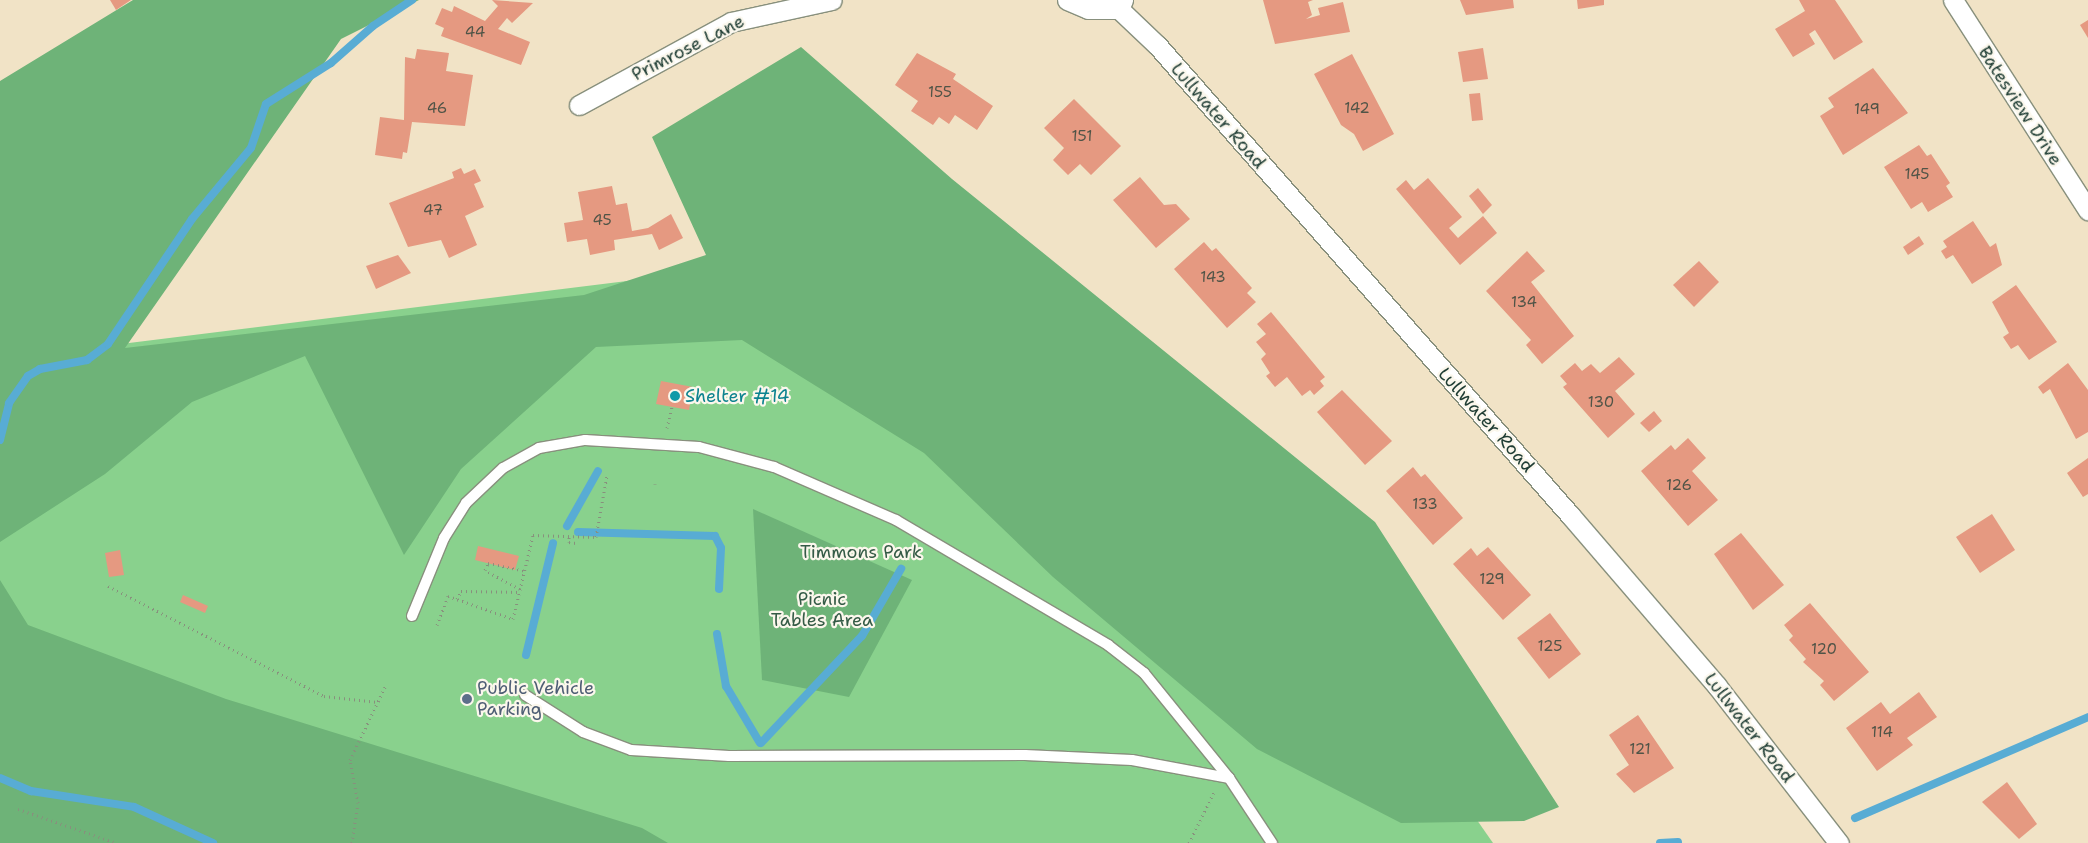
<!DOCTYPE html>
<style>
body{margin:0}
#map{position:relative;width:2088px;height:843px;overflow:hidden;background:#f1e3c6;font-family:"Shantell Sans",sans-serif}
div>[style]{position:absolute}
.green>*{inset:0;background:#89d18d}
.forest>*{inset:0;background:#6eb378}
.stream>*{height:8px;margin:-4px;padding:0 4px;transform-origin:4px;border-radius:4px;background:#58acd4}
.building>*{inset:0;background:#e59981}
.path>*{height:3px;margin-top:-1.5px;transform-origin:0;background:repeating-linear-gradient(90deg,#88907d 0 1px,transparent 0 5px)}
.roads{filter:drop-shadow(1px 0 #88907d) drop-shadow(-1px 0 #88907d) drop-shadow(0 1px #88907d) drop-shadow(0 -1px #88907d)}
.lane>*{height:10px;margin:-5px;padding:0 5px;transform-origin:5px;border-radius:5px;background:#fff}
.street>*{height:19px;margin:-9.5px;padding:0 9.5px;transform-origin:9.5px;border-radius:9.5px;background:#fff}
.dots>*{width:14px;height:14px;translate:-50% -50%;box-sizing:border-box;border:2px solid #fbf7ec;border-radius:50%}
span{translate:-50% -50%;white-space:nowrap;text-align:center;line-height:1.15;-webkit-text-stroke:4.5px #fbf7ec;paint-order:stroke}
.number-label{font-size:15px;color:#505447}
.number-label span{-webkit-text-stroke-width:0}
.street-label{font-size:18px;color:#1f3d34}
.culture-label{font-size:18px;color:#0d838f}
.left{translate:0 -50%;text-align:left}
.park-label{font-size:18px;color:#345b46}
.service-label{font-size:18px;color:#4e5e75}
</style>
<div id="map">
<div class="green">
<div style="clip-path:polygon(748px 266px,1449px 780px,1493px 843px,0 843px,0 359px)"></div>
</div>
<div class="forest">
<div style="clip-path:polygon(133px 0,419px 0,341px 39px,125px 348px,584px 295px,706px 255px,652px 137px,801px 47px,952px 179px,1375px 522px,1559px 807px,1524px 821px,1401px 823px,1257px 749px,1053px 577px,924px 453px,742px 340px,596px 347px,461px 469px,404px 555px,305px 356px,192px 402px,105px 474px,0 542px,0 81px)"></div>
<div style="clip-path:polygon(753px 509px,912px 580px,849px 697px,762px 680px)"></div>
<div style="clip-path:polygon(0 580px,28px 625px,226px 699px,642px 828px,668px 843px,0 843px)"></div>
</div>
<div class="stream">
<div style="left:0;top:440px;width:38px;rotate:-76deg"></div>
<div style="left:9px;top:403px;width:33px;rotate:-55deg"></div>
<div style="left:28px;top:376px;width:14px;rotate:-30deg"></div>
<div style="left:40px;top:369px;width:48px;rotate:-10.8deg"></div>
<div style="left:87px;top:360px;width:26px;rotate:-37deg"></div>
<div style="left:108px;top:344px;width:151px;rotate:-56.1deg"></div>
<div style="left:192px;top:219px;width:92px;rotate:-50.3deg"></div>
<div style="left:251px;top:148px;width:46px;rotate:-71.2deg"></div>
<div style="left:266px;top:104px;width:77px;rotate:-32.2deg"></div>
<div style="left:331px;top:63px;width:56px;rotate:-41.4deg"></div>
<div style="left:373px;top:26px;width:47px;rotate:-33.7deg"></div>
<div style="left:567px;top:526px;width:63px;rotate:-60.6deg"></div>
<div style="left:578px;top:532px;width:137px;rotate:1.7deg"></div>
<div style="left:715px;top:536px;width:13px;rotate:63deg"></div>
<div style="left:721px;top:548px;width:41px;rotate:92.8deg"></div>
<div style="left:717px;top:634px;width:53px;rotate:80.2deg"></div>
<div style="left:726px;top:686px;width:66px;rotate:59.2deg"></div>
<div style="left:526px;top:655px;width:115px;rotate:-76.4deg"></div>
<div style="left:761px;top:743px;width:147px;rotate:-46.7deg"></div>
<div style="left:862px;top:636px;width:78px;rotate:-59.8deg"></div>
<div style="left:0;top:778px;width:34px;rotate:23deg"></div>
<div style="left:31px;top:791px;width:104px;rotate:8.8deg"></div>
<div style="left:134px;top:807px;width:87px;rotate:24.5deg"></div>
<div style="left:1855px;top:818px;width:254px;rotate:-23.4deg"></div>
<div style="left:1660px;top:843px;width:18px;rotate:-3deg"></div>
</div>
<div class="building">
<div style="clip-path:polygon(110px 0,131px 0,116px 10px)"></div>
<div style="clip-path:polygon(492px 0,533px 3px,512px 23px,507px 18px,498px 29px,530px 42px,521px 65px,441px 36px,444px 28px,435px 24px,442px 8px,452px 12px,454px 6px,485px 21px,498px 6px)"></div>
<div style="clip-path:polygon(1263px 0,1313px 0,1308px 2px,1312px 15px,1306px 19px,1320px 15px,1318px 8px,1343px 2px,1350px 32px,1275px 44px)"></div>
<div style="clip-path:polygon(1460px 0,1513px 0,1514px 8px,1466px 15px)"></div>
<div style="clip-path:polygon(1577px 0,1604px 0,1604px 5px,1578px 9px)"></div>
<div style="clip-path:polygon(1799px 0,1835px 0,1863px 42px,1834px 60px,1815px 30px,1809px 34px,1815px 44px,1793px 57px,1775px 29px,1805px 11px)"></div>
<div style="clip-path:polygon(2088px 20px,2088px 38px,2080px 25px)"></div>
<div style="clip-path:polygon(1483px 48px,1488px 79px,1463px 82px,1458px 52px)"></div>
<div style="clip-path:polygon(417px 49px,449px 53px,446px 71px,473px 75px,465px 126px,412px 122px,407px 153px,403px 152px,402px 159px,375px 155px,380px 117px,404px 120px,405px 57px,415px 59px)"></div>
<div style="clip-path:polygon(917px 53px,956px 74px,953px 79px,993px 106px,977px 130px,955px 115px,949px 124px,939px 117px,933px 125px,911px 111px,918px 101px,895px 85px)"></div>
<div style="clip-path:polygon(1352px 54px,1394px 134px,1363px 151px,1354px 134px,1341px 125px,1314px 74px)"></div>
<div style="clip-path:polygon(1873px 68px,1908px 113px,1843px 155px,1820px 116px,1834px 107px,1828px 98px)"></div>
<div style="clip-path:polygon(1480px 93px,1483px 120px,1472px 121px,1469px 94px)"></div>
<div style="clip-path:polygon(1074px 99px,1121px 146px,1091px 175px,1080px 164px,1068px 175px,1053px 160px,1064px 148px,1044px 128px)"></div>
<div style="clip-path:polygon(1919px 145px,1927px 156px,1931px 154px,1950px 183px,1946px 186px,1953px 197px,1928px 212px,1922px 202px,1911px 209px,1884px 167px)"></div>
<div style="clip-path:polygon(461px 168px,464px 174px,475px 169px,481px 181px,474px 184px,484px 207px,465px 216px,477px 245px,449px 258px,441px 240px,408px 247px,389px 203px,454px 178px,452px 172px)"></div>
<div style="clip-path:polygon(1140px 177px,1164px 205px,1176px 204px,1190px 219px,1156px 248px,1113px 200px)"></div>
<div style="clip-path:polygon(1428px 178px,1462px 217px,1449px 228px,1458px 238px,1483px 216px,1497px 233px,1460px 265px,1396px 189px,1406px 180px,1414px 190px)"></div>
<div style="clip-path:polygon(612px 186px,616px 205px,627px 203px,632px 231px,648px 228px,671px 214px,683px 238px,659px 250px,652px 234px,614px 240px,615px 250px,590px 255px,587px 239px,567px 242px,564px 223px,583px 220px,578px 192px)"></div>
<div style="clip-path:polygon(1478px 188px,1492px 205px,1483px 214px,1469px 196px)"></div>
<div style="clip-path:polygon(1973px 221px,1990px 247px,1996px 243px,2002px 265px,1972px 284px,1953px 255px,1946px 259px,1941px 251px,1947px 247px,1943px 241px)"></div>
<div style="clip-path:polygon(1919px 236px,1924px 244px,1908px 255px,1903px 247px)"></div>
<div style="clip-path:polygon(1204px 242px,1212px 251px,1216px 248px,1252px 288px,1247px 293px,1256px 302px,1227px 328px,1174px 269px)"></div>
<div style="clip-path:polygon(1527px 251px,1545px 271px,1531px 282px,1574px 336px,1542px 364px,1526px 345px,1531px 340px,1486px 291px)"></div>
<div style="clip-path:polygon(398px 255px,411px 273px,376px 289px,366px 266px)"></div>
<div style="clip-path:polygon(1699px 261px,1719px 282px,1694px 307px,1673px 285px)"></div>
<div style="clip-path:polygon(2016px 285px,2057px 342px,2029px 360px,2018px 345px,2011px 349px,2003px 337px,2009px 333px,1992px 302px)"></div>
<div style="clip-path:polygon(1271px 312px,1325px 377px,1320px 381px,1324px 386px,1314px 395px,1310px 390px,1302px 396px,1287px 377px,1275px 387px,1266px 376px,1270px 373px,1261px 359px,1266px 354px,1256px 342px,1266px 334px,1257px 324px)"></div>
<div style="clip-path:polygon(1619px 357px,1635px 374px,1615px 391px,1635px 414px,1608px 438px,1563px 387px,1567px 384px,1560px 376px,1575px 363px,1582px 371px,1591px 364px,1600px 373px)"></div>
<div style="clip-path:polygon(2068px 363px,2088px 390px,2088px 432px,2076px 439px,2050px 389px,2043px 394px,2038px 387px)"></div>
<div style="clip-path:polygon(661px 381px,693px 387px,689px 410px,656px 404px)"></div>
<div style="clip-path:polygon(1342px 390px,1392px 441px,1365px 465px,1317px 412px)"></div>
<div style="clip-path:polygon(1654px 411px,1662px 421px,1649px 432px,1640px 423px)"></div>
<div style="clip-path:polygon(1688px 438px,1706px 458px,1692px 471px,1718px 500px,1688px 526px,1641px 471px,1671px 445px,1675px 450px)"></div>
<div style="clip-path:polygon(2088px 458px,2088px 494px,2083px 497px,2067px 473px)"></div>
<div style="clip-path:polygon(1413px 467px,1421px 477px,1425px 474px,1463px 518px,1433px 545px,1386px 491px)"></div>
<div style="clip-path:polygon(1992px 514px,2015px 550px,1980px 573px,1956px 537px)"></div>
<div style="clip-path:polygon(1741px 533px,1784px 585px,1753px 610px,1714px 554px)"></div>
<div style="clip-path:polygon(478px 546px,519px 556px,515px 570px,475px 560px)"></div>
<div style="clip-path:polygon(1488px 547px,1531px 595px,1503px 620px,1453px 564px,1471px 548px,1477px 556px)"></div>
<div style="clip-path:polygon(120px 550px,124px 575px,109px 577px,105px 553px)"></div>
<div style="clip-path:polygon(183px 595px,208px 606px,205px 613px,180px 602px)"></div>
<div style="clip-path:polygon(1810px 603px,1869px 672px,1834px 701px,1820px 685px,1824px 681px,1803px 662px,1806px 659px,1789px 640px,1793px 636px,1784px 625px)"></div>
<div style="clip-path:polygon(1550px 613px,1581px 654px,1549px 679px,1517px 638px)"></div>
<div style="clip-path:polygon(1919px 692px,1937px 717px,1907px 738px,1913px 745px,1877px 771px,1846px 728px,1881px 702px,1890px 714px)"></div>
<div style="clip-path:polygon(1638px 715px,1674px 768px,1634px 793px,1616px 774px,1629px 765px,1609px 735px)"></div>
<div style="clip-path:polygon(2007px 782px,2037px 824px,2019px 839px,1982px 802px)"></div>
</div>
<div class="path">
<div style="left:667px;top:428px;width:22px;rotate:-77deg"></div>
<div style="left:655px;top:484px;width:3px;rotate:-90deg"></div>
<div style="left:569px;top:537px;width:5px;rotate:90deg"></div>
<div style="left:569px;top:542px;width:7px;rotate:8deg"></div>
<div style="left:108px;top:586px;width:242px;rotate:27deg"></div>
<div style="left:324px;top:696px;width:54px;rotate:6.3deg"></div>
<div style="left:520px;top:589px;width:40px;rotate:-152deg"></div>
<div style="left:485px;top:570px;width:8px;rotate:-67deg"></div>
<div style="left:488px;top:563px;width:38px;rotate:12deg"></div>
<div style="left:457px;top:599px;width:9px;rotate:-63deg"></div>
<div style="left:461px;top:591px;width:59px;rotate:1deg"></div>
<div style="left:437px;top:625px;width:31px;rotate:-69deg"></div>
<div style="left:448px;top:596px;width:69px;rotate:19.5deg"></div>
<div style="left:513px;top:619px;width:86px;rotate:-76.6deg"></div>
<div style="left:533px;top:535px;width:63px;rotate:1.8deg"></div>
<div style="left:596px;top:537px;width:63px;rotate:-79.9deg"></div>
<div style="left:18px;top:809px;width:105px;rotate:19deg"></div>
<div style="left:352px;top:843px;width:40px;rotate:-81.5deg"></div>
<div style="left:358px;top:803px;width:44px;rotate:-100.5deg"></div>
<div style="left:350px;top:760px;width:83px;rotate:-64.4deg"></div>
<div style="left:1189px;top:843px;width:57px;rotate:-63.9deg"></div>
</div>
<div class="roads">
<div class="lane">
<div style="left:412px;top:616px;width:84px;rotate:-67.7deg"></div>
<div style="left:444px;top:538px;width:41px;rotate:-57.8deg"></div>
<div style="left:466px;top:503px;width:51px;rotate:-43.4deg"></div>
<div style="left:503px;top:468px;width:41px;rotate:-29.1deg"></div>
<div style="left:539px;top:448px;width:47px;rotate:-9.9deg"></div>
<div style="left:585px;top:440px;width:114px;rotate:3.5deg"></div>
<div style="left:699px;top:447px;width:78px;rotate:14.9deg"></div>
<div style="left:774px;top:467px;width:133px;rotate:23.5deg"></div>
<div style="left:896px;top:520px;width:246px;rotate:30.5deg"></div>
<div style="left:1108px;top:645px;width:46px;rotate:37.9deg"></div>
<div style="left:1144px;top:673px;width:135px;rotate:51deg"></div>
<div style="left:1229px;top:778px;width:78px;rotate:56.5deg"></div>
<div style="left:525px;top:695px;width:69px;rotate:32.5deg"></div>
<div style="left:583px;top:732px;width:51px;rotate:20.6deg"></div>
<div style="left:631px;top:750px;width:98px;rotate:3.5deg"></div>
<div style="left:729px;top:756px;width:296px;rotate:-0.2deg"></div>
<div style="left:1025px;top:755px;width:107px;rotate:2.7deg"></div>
<div style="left:1132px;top:760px;width:99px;rotate:10.5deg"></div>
</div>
<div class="street">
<div style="left:1067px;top:0;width:23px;rotate:23deg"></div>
<div style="left:1088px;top:9px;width:31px"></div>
<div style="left:1123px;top:0;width:10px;rotate:114deg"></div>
<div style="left:1119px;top:9px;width:52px;rotate:43.5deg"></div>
<div style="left:1157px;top:45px;width:626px;rotate:48.69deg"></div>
<div style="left:1570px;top:515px;width:225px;rotate:49.3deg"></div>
<div style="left:1717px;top:686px;width:199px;rotate:52.2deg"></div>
<div style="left:1953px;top:0;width:250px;rotate:57.3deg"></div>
<div style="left:579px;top:105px;width:173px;rotate:-28.6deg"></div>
<div style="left:731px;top:22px;width:103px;rotate:-12.3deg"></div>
</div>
</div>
<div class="dots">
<div style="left:675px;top:396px;background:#0f9aa8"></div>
<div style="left:467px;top:699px;background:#5c6f8a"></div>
</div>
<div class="number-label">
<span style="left:475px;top:33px">44</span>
<span style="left:940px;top:93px">155</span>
<span style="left:437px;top:109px">46</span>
<span style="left:1357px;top:109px">142</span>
<span style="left:1867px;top:110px">149</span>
<span style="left:1082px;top:137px">151</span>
<span style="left:1917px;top:175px">145</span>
<span style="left:433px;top:211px">47</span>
<span style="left:602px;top:221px">45</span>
<span style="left:1213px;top:278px">143</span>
<span style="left:1524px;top:303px">134</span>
<span style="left:1601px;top:403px">130</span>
<span style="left:1679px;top:486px">126</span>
<span style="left:1425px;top:505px">133</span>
<span style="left:1492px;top:580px">129</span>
<span style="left:1550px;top:647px">125</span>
<span style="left:1824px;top:650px">120</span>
<span style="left:1882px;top:733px">114</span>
<span style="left:1640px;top:750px">121</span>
</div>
<div class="street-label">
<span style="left:688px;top:48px;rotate:-27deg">Primrose Lane</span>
<span style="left:2020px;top:106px;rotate:57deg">Batesview Drive</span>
<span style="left:1218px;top:116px;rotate:49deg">Lullwater Road</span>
<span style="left:1486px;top:420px;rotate:48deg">Lullwater Road</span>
<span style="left:1749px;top:728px;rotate:52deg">Lullwater Road</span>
</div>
<div class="culture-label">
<span class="left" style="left:685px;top:396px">Shelter #14</span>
</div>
<div class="park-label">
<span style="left:861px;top:552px">Timmons Park</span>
<span style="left:822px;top:610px">Picnic<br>Tables Area</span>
</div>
<div class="service-label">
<span class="left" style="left:477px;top:699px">Public Vehicle<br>Parking</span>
</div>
</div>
